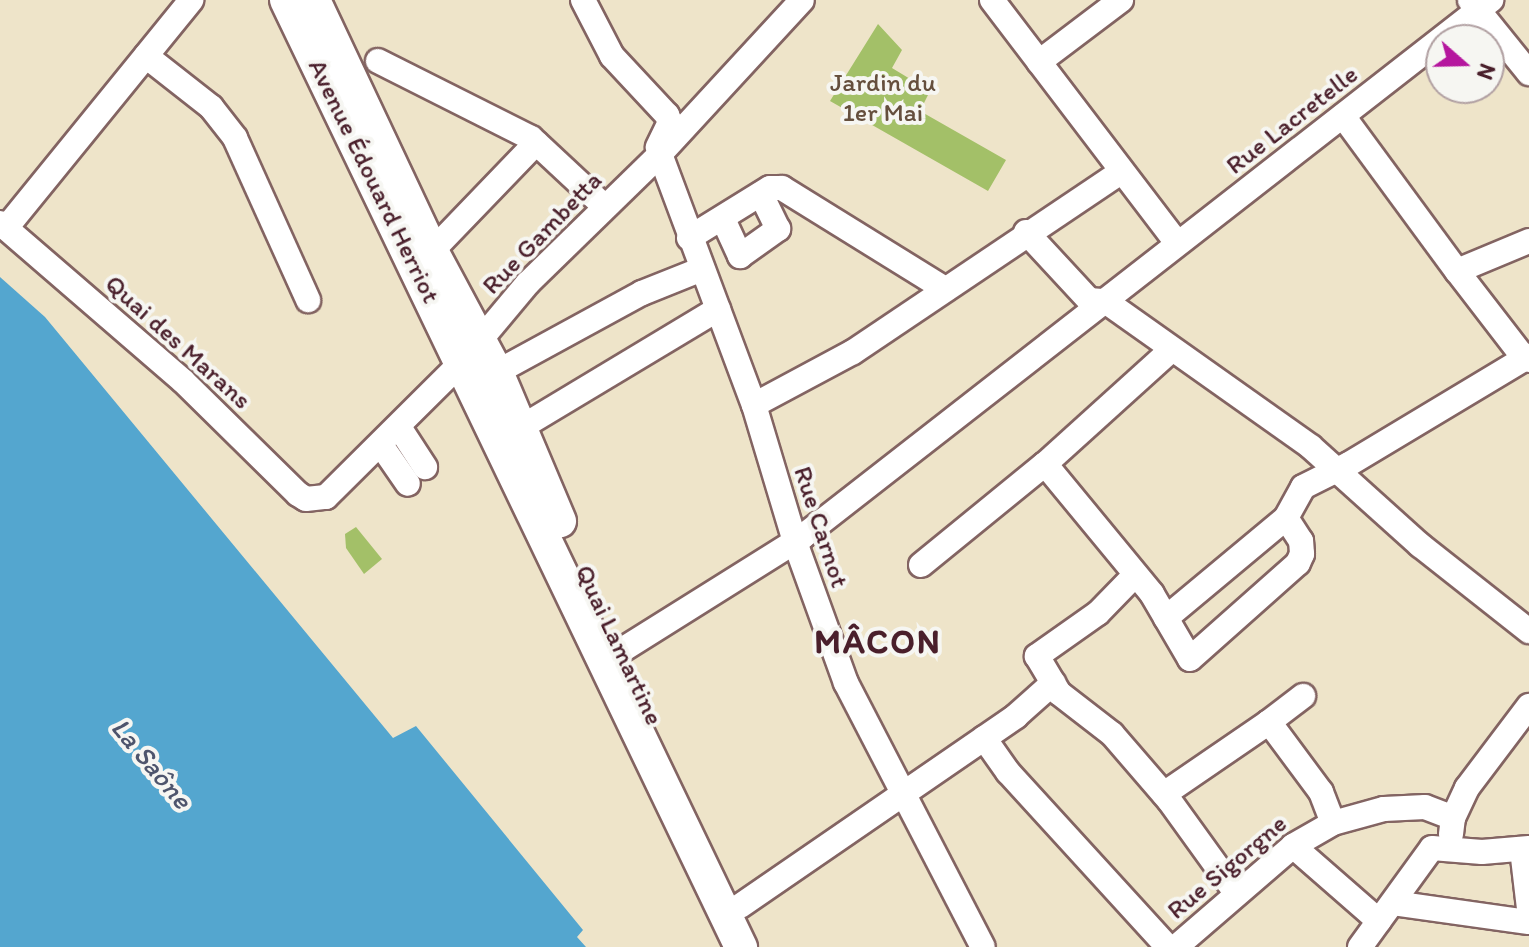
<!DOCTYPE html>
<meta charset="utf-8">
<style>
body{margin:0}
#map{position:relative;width:1529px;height:947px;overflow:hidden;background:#eee4c9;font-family:Itim,sans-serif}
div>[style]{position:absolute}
.green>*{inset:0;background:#a3c068}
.water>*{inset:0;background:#54a6cf}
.roads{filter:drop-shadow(2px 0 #836462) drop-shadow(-2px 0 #836462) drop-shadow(0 2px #836462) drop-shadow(0 -2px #836462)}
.minor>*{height:24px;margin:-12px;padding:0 12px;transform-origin:12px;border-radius:12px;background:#fff}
.major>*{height:32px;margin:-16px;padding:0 16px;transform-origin:16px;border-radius:16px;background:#fff}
span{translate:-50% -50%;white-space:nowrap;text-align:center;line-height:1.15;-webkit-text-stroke:8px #f6f6f2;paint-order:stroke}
.park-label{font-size:26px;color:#654f3d}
.street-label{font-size:26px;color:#4a1f2b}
.water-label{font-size:28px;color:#4e556d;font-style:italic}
.district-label{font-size:34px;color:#4a1f2b;font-weight:700;letter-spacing:2px}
.north{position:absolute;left:1425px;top:24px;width:80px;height:80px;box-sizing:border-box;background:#f6f6f2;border:2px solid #b1a0a2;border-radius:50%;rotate:110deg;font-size:22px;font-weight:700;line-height:32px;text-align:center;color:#4a1f2b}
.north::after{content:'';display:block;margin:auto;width:28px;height:36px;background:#b5179e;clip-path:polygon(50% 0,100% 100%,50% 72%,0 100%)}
</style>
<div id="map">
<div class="green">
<div style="clip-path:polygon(878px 24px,902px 50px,892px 68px,930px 91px,920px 111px,1006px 160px,988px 191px,830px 101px)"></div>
<div style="clip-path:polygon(356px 527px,382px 559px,364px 574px,346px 548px,345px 534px)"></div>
</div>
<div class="water">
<div style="clip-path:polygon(0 277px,45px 317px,393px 738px,416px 726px,583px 930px,577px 937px,586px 947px,0 947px)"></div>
</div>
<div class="roads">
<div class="minor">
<div style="left:583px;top:0;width:63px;rotate:62.6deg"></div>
<div style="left:612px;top:56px;width:81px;rotate:47deg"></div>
<div style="left:667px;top:115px;width:8px;rotate:67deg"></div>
<div style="left:670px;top:122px;width:28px;rotate:116deg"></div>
<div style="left:992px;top:0;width:305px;rotate:52.7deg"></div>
<div style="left:1470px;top:0;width:94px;rotate:51.1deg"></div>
<div style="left:146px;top:56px;width:83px;rotate:38.1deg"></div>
<div style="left:211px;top:107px;width:39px;rotate:52deg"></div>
<div style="left:235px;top:138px;width:178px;rotate:65.7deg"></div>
<div style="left:378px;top:61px;width:171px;rotate:26.7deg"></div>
<div style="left:531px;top:138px;width:101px;rotate:43deg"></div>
<div style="left:1039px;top:62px;width:103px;rotate:-37.1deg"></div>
<div style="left:1343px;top:116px;width:192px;rotate:53.7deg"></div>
<div style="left:1457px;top:271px;width:105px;rotate:52.4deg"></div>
<div style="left:1521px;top:354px;width:10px;rotate:37deg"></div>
<div style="left:660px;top:154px;width:268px;rotate:69.5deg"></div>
<div style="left:754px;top:405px;width:143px;rotate:73.3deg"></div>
<div style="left:795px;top:542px;width:150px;rotate:70.1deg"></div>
<div style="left:846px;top:683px;width:297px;rotate:62.6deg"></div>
<div style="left:723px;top:219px;width:41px;rotate:65.3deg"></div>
<div style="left:740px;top:256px;width:47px;rotate:-35.4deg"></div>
<div style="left:778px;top:229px;width:39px;rotate:-116deg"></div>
<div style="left:0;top:223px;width:242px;rotate:40.8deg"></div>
<div style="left:183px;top:381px;width:161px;rotate:44.5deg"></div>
<div style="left:298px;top:494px;width:9px;rotate:32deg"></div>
<div style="left:306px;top:499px;width:20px;rotate:-6deg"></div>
<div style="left:326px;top:497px;width:190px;rotate:-44.8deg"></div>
<div style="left:461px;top:363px;width:104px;rotate:-50.1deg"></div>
<div style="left:528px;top:283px;width:185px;rotate:-44.3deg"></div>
<div style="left:660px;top:154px;width:209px;rotate:-47.3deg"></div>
<div style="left:6px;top:228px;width:294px;rotate:-50.9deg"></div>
<div style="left:1026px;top:232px;width:93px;rotate:47.2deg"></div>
<div style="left:1089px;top:300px;width:16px;rotate:4deg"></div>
<div style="left:689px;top:238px;width:95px;rotate:-31.7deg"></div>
<div style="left:770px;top:188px;width:12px"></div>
<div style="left:782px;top:188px;width:192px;rotate:31.8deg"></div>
<div style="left:432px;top:251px;width:150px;rotate:-46.1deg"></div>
<div style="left:1457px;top:271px;width:78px;rotate:-22.6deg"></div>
<div style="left:1105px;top:301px;width:252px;rotate:35.3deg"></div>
<div style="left:1311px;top:447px;width:147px;rotate:42deg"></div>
<div style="left:1420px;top:545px;width:139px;rotate:38.3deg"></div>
<div style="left:497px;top:372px;width:165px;rotate:-28.6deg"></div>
<div style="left:642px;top:293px;width:65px;rotate:-21.8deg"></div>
<div style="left:754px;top:405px;width:112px;rotate:-28.2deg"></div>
<div style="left:853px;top:352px;width:323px;rotate:-33.9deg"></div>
<div style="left:399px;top:427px;width:48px;rotate:57deg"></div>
<div style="left:520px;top:428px;width:231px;rotate:-31deg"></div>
<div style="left:381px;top:445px;width:47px;rotate:55.3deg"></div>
<div style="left:1045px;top:464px;width:168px;rotate:50.5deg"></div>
<div style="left:1152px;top:594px;width:75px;rotate:59.7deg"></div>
<div style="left:1190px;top:659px;width:144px;rotate:-41.6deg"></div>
<div style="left:1298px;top:563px;width:10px;rotate:-66deg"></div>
<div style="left:1302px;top:554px;width:13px;rotate:-94deg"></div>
<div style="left:1301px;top:541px;width:27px;rotate:-123deg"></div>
<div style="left:921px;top:565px;width:160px;rotate:-39.2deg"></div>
<div style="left:1045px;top:464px;width:169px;rotate:-42.1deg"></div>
<div style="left:1135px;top:575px;width:53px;rotate:134.2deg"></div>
<div style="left:1098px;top:613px;width:75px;rotate:144.8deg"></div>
<div style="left:1037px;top:656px;width:43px;rotate:59.3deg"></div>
<div style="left:1059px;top:693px;width:67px;rotate:37.7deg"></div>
<div style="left:1112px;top:734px;width:87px;rotate:49.2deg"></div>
<div style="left:1169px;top:800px;width:115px;rotate:54.2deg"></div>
<div style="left:1166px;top:618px;width:156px;rotate:-39.8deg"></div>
<div style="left:1286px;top:518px;width:35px;rotate:-61deg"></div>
<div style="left:1303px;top:487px;width:51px;rotate:-26.6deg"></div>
<div style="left:1349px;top:464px;width:210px;rotate:-31deg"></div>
<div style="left:622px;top:650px;width:213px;rotate:-32.1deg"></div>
<div style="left:802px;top:537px;width:874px;rotate:-37.93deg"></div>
<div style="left:1269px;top:722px;width:43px;rotate:-37.4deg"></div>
<div style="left:984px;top:738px;width:42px;rotate:54.8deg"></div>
<div style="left:1008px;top:772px;width:237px;rotate:47.6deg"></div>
<div style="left:1164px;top:794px;width:127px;rotate:-34.4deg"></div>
<div style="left:1269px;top:722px;width:87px;rotate:53.4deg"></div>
<div style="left:1321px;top:792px;width:33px;rotate:69deg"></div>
<div style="left:1451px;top:834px;width:16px;rotate:-83deg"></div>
<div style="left:1453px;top:818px;width:33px;rotate:-65deg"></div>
<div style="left:1467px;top:788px;width:103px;rotate:-52.9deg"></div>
<div style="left:1293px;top:846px;width:114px;rotate:41.1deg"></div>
<div style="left:1522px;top:849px;width:60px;rotate:83.3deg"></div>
<div style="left:1393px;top:903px;width:137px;rotate:8deg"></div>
<div style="left:740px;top:906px;width:335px;rotate:-34.5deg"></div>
<div style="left:1016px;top:716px;width:50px;rotate:-41.7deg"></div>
<div style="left:1176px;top:947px;width:155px;rotate:-40.8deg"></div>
<div style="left:1293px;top:846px;width:46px;rotate:-29.9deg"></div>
<div style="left:1333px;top:823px;width:53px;rotate:-15.4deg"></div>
<div style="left:1384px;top:809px;width:41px;rotate:-2.8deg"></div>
<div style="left:1425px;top:807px;width:30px;rotate:21deg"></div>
<div style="left:1360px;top:947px;width:122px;rotate:-54deg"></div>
<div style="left:1432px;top:848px;width:50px;rotate:4.6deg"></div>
<div style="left:1482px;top:852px;width:47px;rotate:-4.9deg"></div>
</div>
<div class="major">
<div style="left:286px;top:0;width:1051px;rotate:64.34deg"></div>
<div style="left:314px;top:0;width:277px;rotate:64.8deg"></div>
<div style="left:432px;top:251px;width:137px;rotate:61.8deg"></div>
<div style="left:497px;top:372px;width:162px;rotate:67.1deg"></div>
</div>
</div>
<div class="park-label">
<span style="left:883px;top:98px">Jardin du<br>1er Mai</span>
</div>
<div class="street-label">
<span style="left:1292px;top:120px;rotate:-38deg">Rue Lacretelle</span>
<span style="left:374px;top:181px;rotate:64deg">Avenue Édouard Herriot</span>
<span style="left:542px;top:233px;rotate:-46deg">Rue Gambetta</span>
<span style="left:178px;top:342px;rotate:42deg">Quai des Marans</span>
<span style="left:821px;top:527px;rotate:72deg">Rue Carnot</span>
<span style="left:619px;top:645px;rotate:65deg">Quai Lamartine</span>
<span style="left:1227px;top:867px;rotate:-40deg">Rue Sigorgne</span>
</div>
<div class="water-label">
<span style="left:152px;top:763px;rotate:50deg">La Saône</span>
</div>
<div class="district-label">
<span style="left:878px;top:642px">MÂCON</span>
</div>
<div class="north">N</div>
</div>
